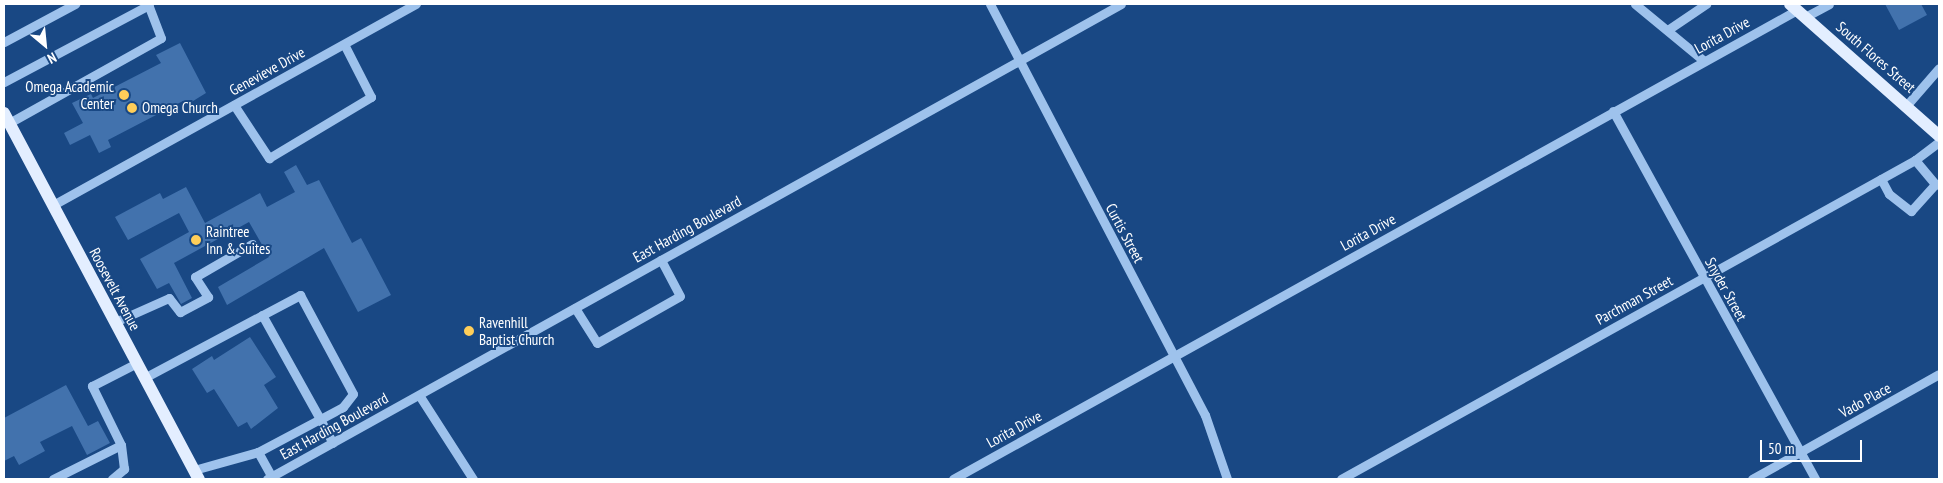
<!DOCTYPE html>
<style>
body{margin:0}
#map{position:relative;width:1943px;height:483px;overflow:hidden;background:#194884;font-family:"PT Sans Narrow",sans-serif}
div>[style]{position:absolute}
.building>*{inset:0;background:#4272ad}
.minor>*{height:9px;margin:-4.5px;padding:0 4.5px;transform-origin:4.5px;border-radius:4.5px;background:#9ec2ec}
.major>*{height:12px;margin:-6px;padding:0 6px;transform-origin:6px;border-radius:6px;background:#e3eeff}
.dots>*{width:14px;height:14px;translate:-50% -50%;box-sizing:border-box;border:2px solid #194884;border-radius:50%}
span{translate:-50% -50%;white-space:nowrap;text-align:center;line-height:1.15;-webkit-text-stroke:4px #194884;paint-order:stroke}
.street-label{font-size:15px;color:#fff}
.poi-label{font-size:15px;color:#fff}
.right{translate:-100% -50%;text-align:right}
.left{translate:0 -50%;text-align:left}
.frame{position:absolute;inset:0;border:5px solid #fff;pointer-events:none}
.north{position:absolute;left:20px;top:20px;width:50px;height:50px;-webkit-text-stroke:4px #194884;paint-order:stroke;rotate:152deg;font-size:14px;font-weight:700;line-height:20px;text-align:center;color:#fff}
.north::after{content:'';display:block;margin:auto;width:18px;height:22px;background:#fff;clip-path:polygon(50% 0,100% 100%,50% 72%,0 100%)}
.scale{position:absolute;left:1760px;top:440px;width:102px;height:22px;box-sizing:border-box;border:2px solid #fff;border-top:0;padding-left:6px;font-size:15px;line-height:18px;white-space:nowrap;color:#fff;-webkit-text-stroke:4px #194884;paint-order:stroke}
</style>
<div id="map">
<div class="building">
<div style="clip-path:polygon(1885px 4px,1921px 4px,1927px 15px,1899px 30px)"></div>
<div style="clip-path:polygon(180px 43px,206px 93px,185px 106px,183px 101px,108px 140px,111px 147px,99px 153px,90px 135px,70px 145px,64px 133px,83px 123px,72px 103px,91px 94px,93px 98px,161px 63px,156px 55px)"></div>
<div style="clip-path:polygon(296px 165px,307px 185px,319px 180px,352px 243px,361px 238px,391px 295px,358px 312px,324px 248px,227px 305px,218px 287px,269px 257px,249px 222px,174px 263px,192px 298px,181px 304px,169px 283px,157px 289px,140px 259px,189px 232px,179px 213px,128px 240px,115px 217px,160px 193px,163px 199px,186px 187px,205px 223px,260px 193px,267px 207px,295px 192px,284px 172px)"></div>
<div style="clip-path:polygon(250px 337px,276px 377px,264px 385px,278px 408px,251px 429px,247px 422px,238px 427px,214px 389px,207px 393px,192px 369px,212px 356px,214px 360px)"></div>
<div style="clip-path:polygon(66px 385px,88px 426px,98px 421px,110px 443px,87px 455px,72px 426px,40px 442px,45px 451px,19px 465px,14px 456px,4px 461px,4px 418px)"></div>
</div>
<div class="minor">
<div style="left:990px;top:4px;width:464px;rotate:62.4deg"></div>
<div style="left:1205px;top:415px;width:68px;rotate:71deg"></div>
<div style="left:1635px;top:4px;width:88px;rotate:39.5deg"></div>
<div style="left:1805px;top:17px;width:27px;rotate:-28deg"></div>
<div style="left:1669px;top:29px;width:45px;rotate:-34deg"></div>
<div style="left:4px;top:42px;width:81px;rotate:-28.2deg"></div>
<div style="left:4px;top:82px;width:164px;rotate:-28deg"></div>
<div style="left:234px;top:105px;width:64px;rotate:56.6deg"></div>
<div style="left:269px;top:158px;width:119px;rotate:-30.9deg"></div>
<div style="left:371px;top:97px;width:59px;rotate:-117deg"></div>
<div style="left:1906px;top:106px;width:50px;rotate:-49deg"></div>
<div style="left:1613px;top:111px;width:420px;rotate:61.2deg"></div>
<div style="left:9px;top:123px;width:174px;rotate:-29.2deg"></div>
<div style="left:161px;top:38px;width:36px;rotate:-111deg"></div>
<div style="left:1915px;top:160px;width:31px;rotate:50deg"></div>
<div style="left:1881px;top:179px;width:17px;rotate:62deg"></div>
<div style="left:1889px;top:194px;width:28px;rotate:38deg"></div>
<div style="left:1911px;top:211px;width:36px;rotate:-48deg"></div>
<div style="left:1935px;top:184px;width:4px;rotate:14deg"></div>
<div style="left:53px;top:205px;width:415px;rotate:-29deg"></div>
<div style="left:575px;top:308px;width:41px;rotate:57.8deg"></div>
<div style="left:597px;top:343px;width:95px;rotate:-29.5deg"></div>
<div style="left:680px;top:296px;width:41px;rotate:-117.8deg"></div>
<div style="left:115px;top:322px;width:59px;rotate:-24deg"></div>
<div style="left:169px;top:298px;width:18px;rotate:52deg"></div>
<div style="left:180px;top:312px;width:32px;rotate:-28deg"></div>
<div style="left:208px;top:297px;width:24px;rotate:-123deg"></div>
<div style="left:195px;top:277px;width:66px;rotate:-30.1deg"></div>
<div style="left:144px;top:378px;width:177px;rotate:-28deg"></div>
<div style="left:300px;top:295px;width:112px;rotate:61.8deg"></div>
<div style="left:353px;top:394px;width:16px;rotate:128deg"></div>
<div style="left:343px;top:407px;width:26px;rotate:152deg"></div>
<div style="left:320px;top:419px;width:27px;rotate:62deg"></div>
<div style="left:419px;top:395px;width:100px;rotate:57.3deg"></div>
<div style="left:258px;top:452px;width:29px;rotate:61deg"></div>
<div style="left:194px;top:470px;width:66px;rotate:-15.7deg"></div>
<div style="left:258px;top:452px;width:70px;rotate:-28deg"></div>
<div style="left:320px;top:419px;width:119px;rotate:-119.1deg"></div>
<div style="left:53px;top:479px;width:76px;rotate:-26.6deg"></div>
<div style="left:112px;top:479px;width:16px;rotate:-40deg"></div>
<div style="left:124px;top:469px;width:24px;rotate:-97deg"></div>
<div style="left:121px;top:445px;width:66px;rotate:-116.2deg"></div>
<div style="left:92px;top:386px;width:51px;rotate:-27.1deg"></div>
<div style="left:267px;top:479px;width:977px;rotate:-29.08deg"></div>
<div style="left:953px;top:479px;width:966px;rotate:-29.06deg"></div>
<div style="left:1341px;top:479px;width:657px;rotate:-29.06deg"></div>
<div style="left:1915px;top:160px;width:30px;rotate:-37deg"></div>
<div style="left:1752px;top:479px;width:214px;rotate:-29.3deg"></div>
</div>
<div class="major">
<div style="left:1790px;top:4px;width:199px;rotate:41.5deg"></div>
<div style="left:4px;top:113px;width:415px;rotate:62deg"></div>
</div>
<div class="dots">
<div style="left:124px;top:95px;background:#ffce59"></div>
<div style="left:132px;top:108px;background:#ffce59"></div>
<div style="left:196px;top:240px;background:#ffce59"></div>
<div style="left:469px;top:331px;background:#ffce59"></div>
</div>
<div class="street-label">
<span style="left:1722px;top:35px;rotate:-29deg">Lorita Drive</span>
<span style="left:1876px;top:57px;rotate:41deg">South Flores Street</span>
<span style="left:267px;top:71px;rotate:-29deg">Genevieve Drive</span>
<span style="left:687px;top:229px;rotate:-29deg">East Harding Boulevard</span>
<span style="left:1368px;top:232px;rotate:-29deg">Lorita Drive</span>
<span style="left:1125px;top:233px;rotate:62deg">Curtis Street</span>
<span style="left:115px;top:289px;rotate:62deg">Roosevelt Avenue</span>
<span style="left:1726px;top:289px;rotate:61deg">Snyder Street</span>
<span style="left:1634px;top:300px;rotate:-29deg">Parchman Street</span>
<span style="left:1865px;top:400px;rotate:-29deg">Vado Place</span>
<span style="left:334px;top:426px;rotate:-29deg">East Harding Boulevard</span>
<span style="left:1014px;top:429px;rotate:-29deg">Lorita Drive</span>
</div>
<div class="poi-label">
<span class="right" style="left:114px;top:95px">Omega Academic<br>Center</span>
<span class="left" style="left:142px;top:108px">Omega Church</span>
<span class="left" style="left:206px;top:240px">Raintree<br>Inn &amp; Suites</span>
<span class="left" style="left:479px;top:331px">Ravenhill<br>Baptist Church</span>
</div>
<div class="frame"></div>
<div class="north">N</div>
<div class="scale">50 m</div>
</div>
